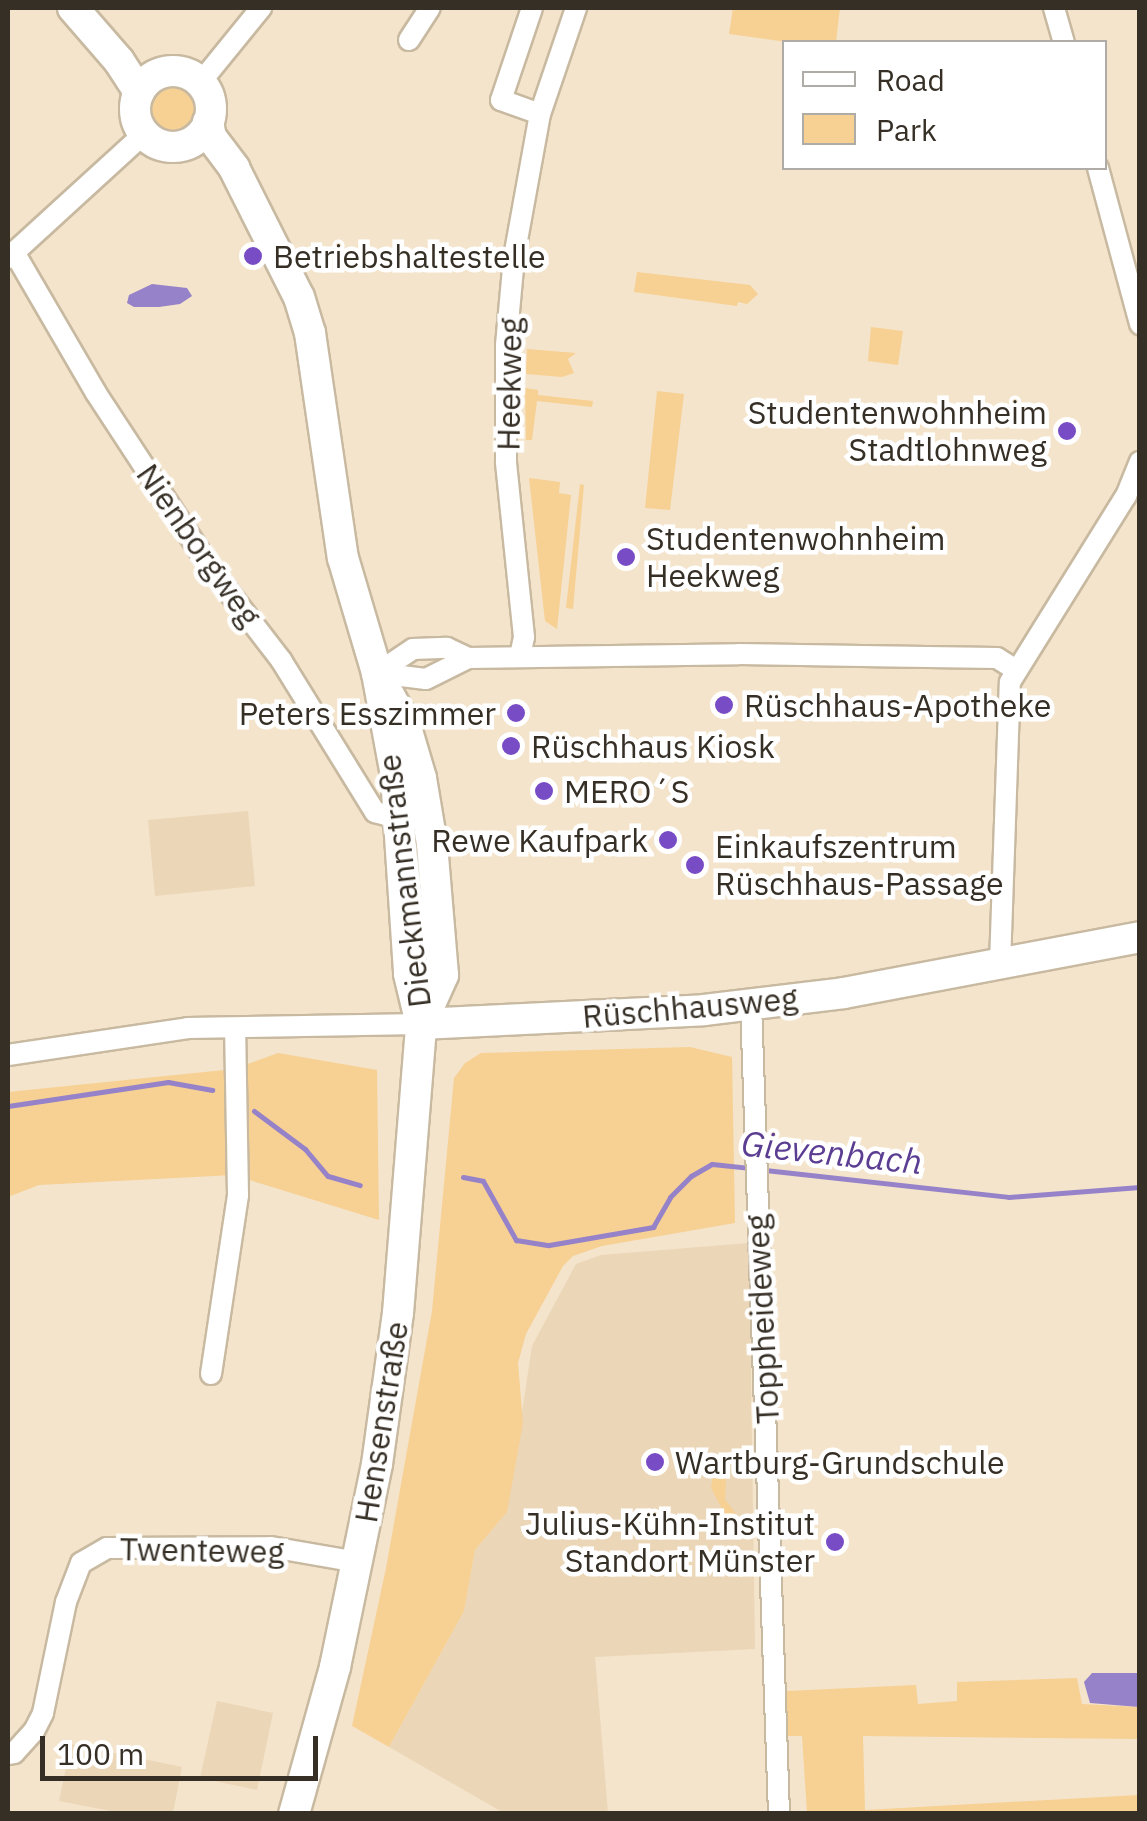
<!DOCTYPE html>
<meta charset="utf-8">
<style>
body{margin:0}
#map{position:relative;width:1147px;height:1821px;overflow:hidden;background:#f4e4cb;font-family:"IBM Plex Sans",sans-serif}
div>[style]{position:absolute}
.built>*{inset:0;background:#ebd6b7}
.green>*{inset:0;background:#f7d093}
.round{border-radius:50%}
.water>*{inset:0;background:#9682c8}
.stream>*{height:5px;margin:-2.5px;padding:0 2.5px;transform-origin:2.5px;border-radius:2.5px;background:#9682c8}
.roads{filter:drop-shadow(2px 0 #c8b9a1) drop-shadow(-2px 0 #c8b9a1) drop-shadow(0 2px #c8b9a1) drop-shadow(0 -2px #c8b9a1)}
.street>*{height:20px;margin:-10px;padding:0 10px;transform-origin:10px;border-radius:10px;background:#fff}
.secondary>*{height:30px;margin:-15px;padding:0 15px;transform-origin:15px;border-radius:15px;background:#fff}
.secondary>.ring{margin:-15px;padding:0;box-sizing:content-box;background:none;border:30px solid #fff;border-radius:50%}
.dots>*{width:28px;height:28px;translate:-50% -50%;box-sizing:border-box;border:5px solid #fff;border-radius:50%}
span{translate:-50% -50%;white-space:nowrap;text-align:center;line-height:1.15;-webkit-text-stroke:9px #fff;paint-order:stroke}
.poi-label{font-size:32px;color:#362f26}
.left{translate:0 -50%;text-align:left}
.right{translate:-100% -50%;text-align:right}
.street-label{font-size:32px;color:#362f26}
.water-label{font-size:35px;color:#5b3e92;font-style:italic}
.frame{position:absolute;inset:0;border:10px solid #362f26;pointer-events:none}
.legend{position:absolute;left:782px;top:40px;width:325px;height:130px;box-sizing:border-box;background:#fff;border:2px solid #afaca8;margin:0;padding:12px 18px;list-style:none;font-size:30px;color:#362f26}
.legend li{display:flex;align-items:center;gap:20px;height:50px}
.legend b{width:50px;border:2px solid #afaca8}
.scale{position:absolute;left:40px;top:1736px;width:278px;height:45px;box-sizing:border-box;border:5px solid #362f26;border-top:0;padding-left:12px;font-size:30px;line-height:35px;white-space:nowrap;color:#362f26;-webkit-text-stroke:8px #fff;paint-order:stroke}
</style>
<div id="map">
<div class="built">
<div style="clip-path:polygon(248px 811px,255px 886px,155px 896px,148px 820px)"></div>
<div style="clip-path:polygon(749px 1243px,755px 1649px,595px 1657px,608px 1813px,504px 1813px,389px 1747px,464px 1611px,475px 1550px,507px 1512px,532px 1346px,576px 1264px,601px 1255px)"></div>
<div style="clip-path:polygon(217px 1701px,273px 1713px,257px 1790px,200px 1778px)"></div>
<div style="clip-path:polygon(71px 1744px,182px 1767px,173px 1813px,121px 1813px,59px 1801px)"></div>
</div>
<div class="green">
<div style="clip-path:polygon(733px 8px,840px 8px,836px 42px,787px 42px,729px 34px)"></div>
<div class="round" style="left:149px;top:84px;width:48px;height:48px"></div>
<div style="clip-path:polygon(637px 272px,750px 285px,758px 294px,747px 304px,738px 302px,737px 306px,634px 292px)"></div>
<div style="clip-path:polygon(871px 327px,903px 331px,898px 365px,868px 361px)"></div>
<div style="clip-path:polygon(527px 349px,576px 353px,568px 359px,574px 373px,562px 377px,526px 374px)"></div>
<div style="clip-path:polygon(525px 388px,538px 390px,538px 395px,593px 401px,592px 407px,537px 401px,532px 440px,526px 440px)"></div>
<div style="clip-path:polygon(657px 391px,684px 394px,670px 510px,645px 508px)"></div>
<div style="clip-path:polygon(529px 478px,560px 482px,559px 493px,571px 495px,557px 629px,545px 621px)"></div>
<div style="clip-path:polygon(580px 484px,584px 485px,573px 609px,566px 608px)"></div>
<div style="clip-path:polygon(690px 1047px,732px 1057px,735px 1223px,602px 1246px,573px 1256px,563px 1266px,526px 1334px,518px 1363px,523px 1423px,507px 1512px,475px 1550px,464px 1611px,389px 1747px,352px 1726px,386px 1568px,432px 1311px,454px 1078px,465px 1063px,481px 1053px)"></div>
<div style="clip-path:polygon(278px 1053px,377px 1070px,379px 1220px,233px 1175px,39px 1185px,8px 1197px,8px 1092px,234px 1069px)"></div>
<div style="clip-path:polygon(714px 1467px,726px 1476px,725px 1499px,738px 1517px,736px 1535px,711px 1488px)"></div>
<div style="clip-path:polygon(1077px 1678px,1082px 1704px,1139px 1707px,1139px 1739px,863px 1736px,865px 1810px,1139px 1795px,1139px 1813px,807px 1813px,802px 1736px,787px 1736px,787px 1691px,916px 1685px,918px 1704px,957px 1701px,957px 1682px)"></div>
</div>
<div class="water">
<div style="clip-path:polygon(152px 284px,187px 288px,192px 296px,180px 304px,159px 307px,134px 307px,127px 303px,129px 295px)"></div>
<div style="clip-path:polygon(1092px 1673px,1139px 1673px,1139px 1707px,1090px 1703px,1084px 1682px)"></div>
</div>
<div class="stream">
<div style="left:8px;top:1106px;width:162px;rotate:-8.5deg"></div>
<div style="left:168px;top:1082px;width:45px;rotate:10.3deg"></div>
<div style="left:254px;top:1111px;width:64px;rotate:36.7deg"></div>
<div style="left:305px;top:1149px;width:35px;rotate:50deg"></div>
<div style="left:328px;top:1176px;width:33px;rotate:16deg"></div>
<div style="left:765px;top:1170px;width:245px;rotate:6.3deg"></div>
<div style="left:1009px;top:1197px;width:131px;rotate:-4.4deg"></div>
<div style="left:463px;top:1177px;width:20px;rotate:11deg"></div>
<div style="left:483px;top:1181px;width:68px;rotate:60.8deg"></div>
<div style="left:516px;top:1240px;width:33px;rotate:9deg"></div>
<div style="left:549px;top:1245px;width:106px;rotate:-9.8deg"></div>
<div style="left:653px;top:1227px;width:34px;rotate:-60deg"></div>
<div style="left:670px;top:1197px;width:30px;rotate:-45deg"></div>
<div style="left:691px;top:1176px;width:24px;rotate:-30deg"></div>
<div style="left:712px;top:1164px;width:37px;rotate:6deg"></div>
</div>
<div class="roads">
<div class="street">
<div style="left:532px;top:8px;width:97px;rotate:108.6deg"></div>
<div style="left:501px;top:100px;width:41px;rotate:19.7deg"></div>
<div style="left:1054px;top:8px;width:35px;rotate:74deg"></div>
<div style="left:409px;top:40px;width:38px;rotate:-57deg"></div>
<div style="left:200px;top:83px;width:97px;rotate:-50.9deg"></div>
<div style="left:1098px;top:168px;width:162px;rotate:74.9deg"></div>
<div style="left:14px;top:252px;width:163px;rotate:59.8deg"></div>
<div style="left:96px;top:393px;width:210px;rotate:56.8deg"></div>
<div style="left:211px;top:569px;width:115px;rotate:52.4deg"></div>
<div style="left:281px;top:660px;width:179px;rotate:58.3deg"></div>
<div style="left:375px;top:812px;width:27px;rotate:15deg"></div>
<div style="left:8px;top:258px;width:184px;rotate:-42.4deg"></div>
<div style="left:520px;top:656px;width:19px;rotate:-78deg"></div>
<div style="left:524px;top:637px;width:176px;rotate:-95.9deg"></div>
<div style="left:506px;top:462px;width:117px;rotate:-90deg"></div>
<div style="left:506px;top:345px;width:88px;rotate:-84.8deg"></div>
<div style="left:514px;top:257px;width:145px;rotate:-79.7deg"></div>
<div style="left:540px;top:114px;width:112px;rotate:-71.2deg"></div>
<div style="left:377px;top:673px;width:43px;rotate:-33.7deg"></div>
<div style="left:413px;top:649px;width:34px;rotate:-2deg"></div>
<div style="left:447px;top:648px;width:23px;rotate:25deg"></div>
<div style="left:468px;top:658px;width:271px;rotate:-0.8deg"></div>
<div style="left:739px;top:654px;width:258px;rotate:0.9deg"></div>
<div style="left:997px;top:658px;width:22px;rotate:32deg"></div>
<div style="left:377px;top:673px;width:49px;rotate:7deg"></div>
<div style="left:426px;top:679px;width:47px;rotate:-26.6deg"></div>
<div style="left:1000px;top:964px;width:282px;rotate:-88deg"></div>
<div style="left:1010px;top:682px;width:219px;rotate:-58.1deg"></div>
<div style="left:1126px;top:496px;width:37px;rotate:-68deg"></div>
<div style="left:751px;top:1004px;width:810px;rotate:88.02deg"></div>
<div style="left:8px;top:1055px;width:182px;rotate:-8.5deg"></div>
<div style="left:188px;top:1028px;width:233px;rotate:-1deg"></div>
<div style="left:211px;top:1374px;width:181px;rotate:-81.4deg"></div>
<div style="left:238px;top:1195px;width:165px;rotate:-91deg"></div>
<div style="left:8px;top:1754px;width:6px;rotate:-9deg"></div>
<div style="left:14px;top:1753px;width:30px;rotate:-48deg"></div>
<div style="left:34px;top:1731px;width:20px;rotate:-63deg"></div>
<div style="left:43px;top:1713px;width:113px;rotate:-78.3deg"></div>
<div style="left:66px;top:1602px;width:42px;rotate:-69deg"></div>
<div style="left:81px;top:1563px;width:30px;rotate:-30deg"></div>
<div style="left:107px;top:1548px;width:164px;rotate:-0.3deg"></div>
<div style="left:271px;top:1547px;width:87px;rotate:9.9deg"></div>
</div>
<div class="secondary">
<div style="left:73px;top:8px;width:70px;rotate:49deg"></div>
<div style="left:119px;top:61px;width:37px;rotate:57deg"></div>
<div class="ring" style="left:135px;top:71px;width:46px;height:46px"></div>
<div style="left:208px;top:122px;width:15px;rotate:79deg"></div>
<div style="left:211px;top:137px;width:39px;rotate:53deg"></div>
<div style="left:234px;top:168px;width:144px;rotate:63.3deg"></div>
<div style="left:299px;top:297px;width:38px;rotate:73deg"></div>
<div style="left:310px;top:333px;width:227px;rotate:81.7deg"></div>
<div style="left:343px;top:558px;width:120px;rotate:73.5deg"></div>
<div style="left:377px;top:673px;width:105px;rotate:79.5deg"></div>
<div style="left:396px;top:776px;width:198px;rotate:86.2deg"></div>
<div style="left:409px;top:974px;width:51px;rotate:76.5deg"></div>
<div style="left:421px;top:1024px;width:283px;rotate:-2.8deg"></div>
<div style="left:704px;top:1010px;width:141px;rotate:-6.9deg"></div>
<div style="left:844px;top:993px;width:301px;rotate:-10.7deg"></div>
<div style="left:294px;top:1814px;width:153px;rotate:-74.4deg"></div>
<div style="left:335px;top:1667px;width:207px;rotate:-78.3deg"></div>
<div style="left:377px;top:1464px;width:152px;rotate:-82.1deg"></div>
<div style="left:398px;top:1313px;width:290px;rotate:-85.4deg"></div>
<div style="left:421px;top:1024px;width:54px;rotate:-65.8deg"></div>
<div style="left:443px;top:975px;width:131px;rotate:-94.8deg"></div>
<div style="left:432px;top:844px;width:67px;rotate:-99.5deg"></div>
<div style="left:421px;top:778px;width:56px;rotate:-106.5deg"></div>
<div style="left:405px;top:724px;width:58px;rotate:-118.8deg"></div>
</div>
</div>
<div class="dots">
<div style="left:253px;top:256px;background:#784cc4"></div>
<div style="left:1067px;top:431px;background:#784cc4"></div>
<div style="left:626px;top:557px;background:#784cc4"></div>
<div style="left:724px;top:705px;background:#784cc4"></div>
<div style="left:516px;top:713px;background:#784cc4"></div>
<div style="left:511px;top:746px;background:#784cc4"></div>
<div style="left:544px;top:791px;background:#784cc4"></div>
<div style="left:668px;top:840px;background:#784cc4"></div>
<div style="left:695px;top:865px;background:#784cc4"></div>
<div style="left:655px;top:1462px;background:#784cc4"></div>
<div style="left:835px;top:1542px;background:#784cc4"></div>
</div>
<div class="poi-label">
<span class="left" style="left:273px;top:256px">Betriebshaltestelle</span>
<span class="right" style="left:1047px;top:431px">Studentenwohnheim<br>Stadtlohnweg</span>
<span class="left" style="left:646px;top:557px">Studentenwohnheim<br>Heekweg</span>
<span class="left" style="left:744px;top:705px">Rüschhaus-Apotheke</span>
<span class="right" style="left:496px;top:713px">Peters Esszimmer</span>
<span class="left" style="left:531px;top:746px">Rüschhaus Kiosk</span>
<span class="left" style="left:564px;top:791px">MERO´S</span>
<span class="right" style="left:648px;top:840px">Rewe Kaufpark</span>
<span class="left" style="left:715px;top:865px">Einkaufszentrum<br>Rüschhaus-Passage</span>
<span class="left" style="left:675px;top:1462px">Wartburg-Grundschule</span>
<span class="right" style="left:815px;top:1542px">Julius-Kühn-Institut<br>Standort Münster</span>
</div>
<div class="street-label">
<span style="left:509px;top:384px;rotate:-89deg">Heekweg</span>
<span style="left:199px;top:545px;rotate:55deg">Nienborgweg</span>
<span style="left:404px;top:881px;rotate:-97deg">Dieckmannstraße</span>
<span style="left:690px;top:1007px;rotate:-5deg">Rüschhausweg</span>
<span style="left:762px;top:1319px;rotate:-93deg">Toppheideweg</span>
<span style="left:381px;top:1422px;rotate:-81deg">Hensenstraße</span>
<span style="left:202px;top:1550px;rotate:1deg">Twenteweg</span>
</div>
<div class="water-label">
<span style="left:832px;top:1152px;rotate:6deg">Gievenbach</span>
</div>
<div class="frame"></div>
<ul class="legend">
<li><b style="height:12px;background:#fff"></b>Road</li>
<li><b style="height:28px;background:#f7d093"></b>Park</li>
</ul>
<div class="scale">100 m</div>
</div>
